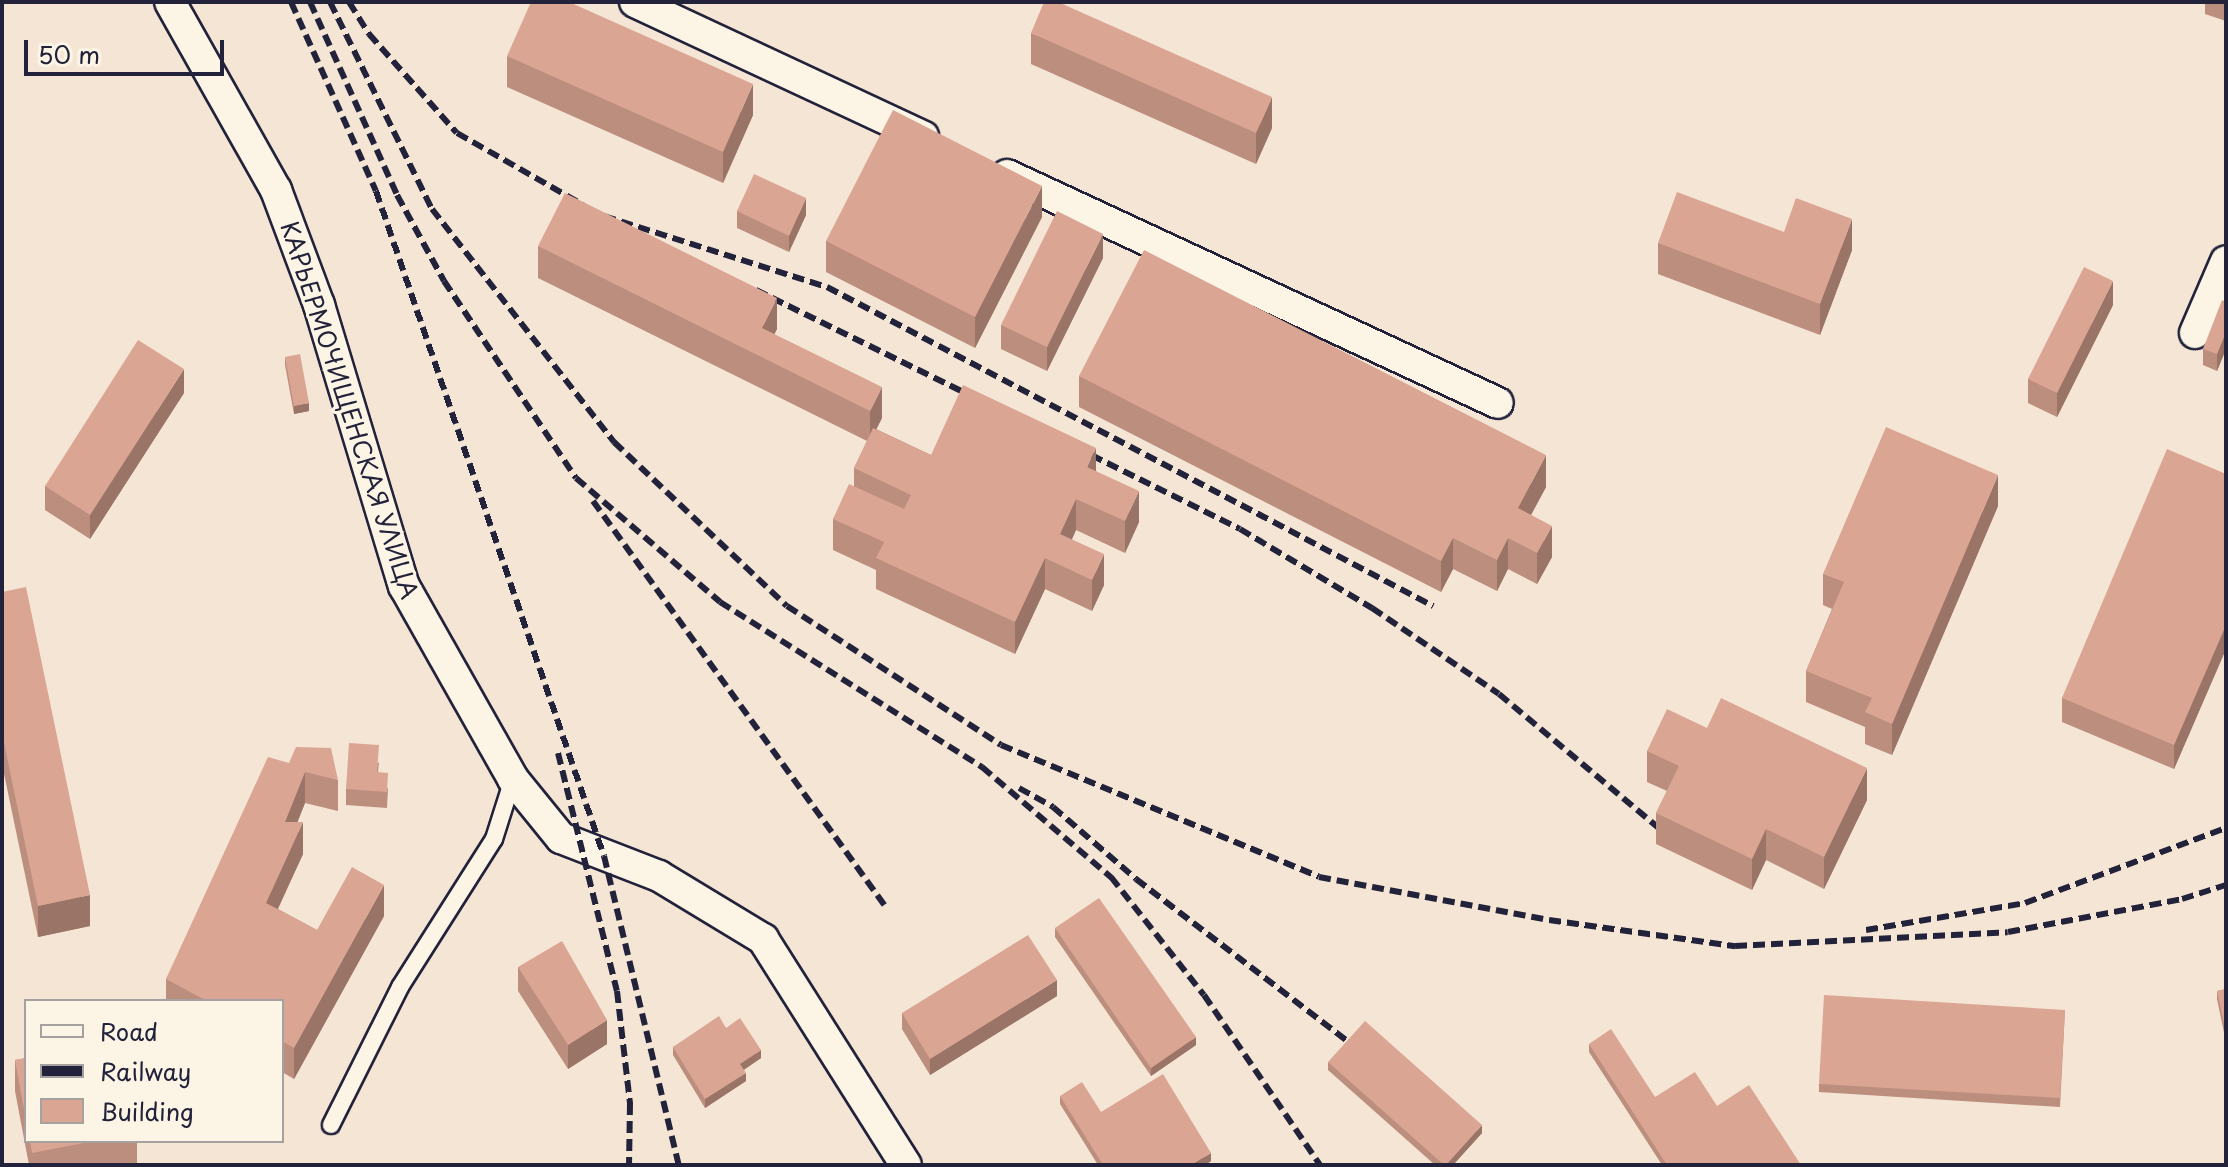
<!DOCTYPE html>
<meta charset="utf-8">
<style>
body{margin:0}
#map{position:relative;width:2228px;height:1167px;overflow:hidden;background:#f5e5d5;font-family:"Playpen Sans",sans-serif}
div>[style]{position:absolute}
.roads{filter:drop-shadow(2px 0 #22223b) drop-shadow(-2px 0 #22223b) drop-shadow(0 2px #22223b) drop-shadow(0 -2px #22223b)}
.lane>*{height:16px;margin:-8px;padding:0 8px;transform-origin:8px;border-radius:8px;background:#fcf5e5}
.street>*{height:30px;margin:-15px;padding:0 15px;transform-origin:15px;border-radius:15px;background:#fcf5e5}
.rail>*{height:6px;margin-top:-3px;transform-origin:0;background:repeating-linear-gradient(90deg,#22223b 0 12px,transparent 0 18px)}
.wall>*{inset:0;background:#bc8e7e}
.shaded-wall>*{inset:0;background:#997467}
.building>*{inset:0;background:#dba593}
span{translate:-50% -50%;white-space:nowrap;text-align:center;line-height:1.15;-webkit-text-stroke:6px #fcf5e5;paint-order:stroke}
.street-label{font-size:24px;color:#22223b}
.frame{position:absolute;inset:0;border:4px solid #22223b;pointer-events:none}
.legend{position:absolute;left:24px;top:999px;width:260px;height:144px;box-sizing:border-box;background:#fcf5e5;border:2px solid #a5a1a1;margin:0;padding:10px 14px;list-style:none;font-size:24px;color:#22223b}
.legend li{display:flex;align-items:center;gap:16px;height:40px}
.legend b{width:40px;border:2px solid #a5a1a1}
.scale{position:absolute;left:24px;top:40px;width:200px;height:36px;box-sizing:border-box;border:4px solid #22223b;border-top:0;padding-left:10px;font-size:24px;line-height:28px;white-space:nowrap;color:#22223b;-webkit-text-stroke:6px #fcf5e5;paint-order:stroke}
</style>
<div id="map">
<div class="roads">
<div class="lane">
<div style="left:331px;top:1125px;width:154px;rotate:-63.4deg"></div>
<div style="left:400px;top:987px;width:175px;rotate:-57.6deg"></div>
<div style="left:494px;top:839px;width:63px;rotate:-72.4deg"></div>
</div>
<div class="street">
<div style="left:170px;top:2px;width:216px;rotate:60.6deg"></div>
<div style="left:276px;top:190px;width:123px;rotate:69.5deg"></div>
<div style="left:319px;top:305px;width:294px;rotate:73.2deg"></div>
<div style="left:404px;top:586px;width:222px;rotate:60.5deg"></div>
<div style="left:513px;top:779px;width:76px;rotate:50.9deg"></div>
<div style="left:561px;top:838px;width:105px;rotate:21.2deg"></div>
<div style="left:659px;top:876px;width:122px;rotate:31.2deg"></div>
<div style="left:763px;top:939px;width:267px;rotate:57.7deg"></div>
<div style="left:635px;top:2px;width:318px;rotate:25deg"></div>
<div style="left:1007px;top:175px;width:541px;rotate:24.91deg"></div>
<div style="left:2195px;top:333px;width:78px;rotate:-66.7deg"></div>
</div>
</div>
<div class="rail">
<div style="left:291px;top:2px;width:207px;rotate:65.8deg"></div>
<div style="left:376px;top:191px;width:703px;rotate:71.08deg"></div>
<div style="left:604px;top:856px;width:318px;rotate:76.4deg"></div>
<div style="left:310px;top:2px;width:212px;rotate:65.7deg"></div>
<div style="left:397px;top:195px;width:98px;rotate:61.3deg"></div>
<div style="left:444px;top:281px;width:237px;rotate:56.2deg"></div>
<div style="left:576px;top:478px;width:190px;rotate:40.7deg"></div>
<div style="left:720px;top:602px;width:310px;rotate:32.2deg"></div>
<div style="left:982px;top:767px;width:170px;rotate:40.5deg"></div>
<div style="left:1111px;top:877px;width:150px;rotate:51.8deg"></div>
<div style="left:1204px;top:995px;width:206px;rotate:55.7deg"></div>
<div style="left:330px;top:2px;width:231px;rotate:63.8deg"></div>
<div style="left:432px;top:209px;width:296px;rotate:52deg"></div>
<div style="left:614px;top:442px;width:238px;rotate:43.5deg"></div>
<div style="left:787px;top:606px;width:255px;rotate:33deg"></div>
<div style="left:1001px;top:745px;width:344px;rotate:22.5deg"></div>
<div style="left:1319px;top:877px;width:234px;rotate:10.6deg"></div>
<div style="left:1549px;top:920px;width:188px;rotate:8deg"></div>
<div style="left:1735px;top:946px;width:273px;rotate:-2.9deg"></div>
<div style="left:2008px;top:932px;width:177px;rotate:-10.7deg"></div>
<div style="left:2182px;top:899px;width:46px;rotate:-17.7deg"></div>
<div style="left:349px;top:2px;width:38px;rotate:58deg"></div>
<div style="left:369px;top:34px;width:132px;rotate:48.4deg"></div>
<div style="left:457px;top:133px;width:145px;rotate:29.7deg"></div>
<div style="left:604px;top:216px;width:234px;rotate:17.7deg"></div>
<div style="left:827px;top:287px;width:685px;rotate:27.76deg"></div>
<div style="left:756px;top:290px;width:252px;rotate:26.2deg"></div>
<div style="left:1075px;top:447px;width:184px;rotate:26.4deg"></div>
<div style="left:1240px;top:529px;width:154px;rotate:30.9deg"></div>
<div style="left:1372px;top:608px;width:153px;rotate:34.1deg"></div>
<div style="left:1499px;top:694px;width:213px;rotate:40deg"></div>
<div style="left:593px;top:501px;width:499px;rotate:54.2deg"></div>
<div style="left:558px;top:753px;width:245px;rotate:76.1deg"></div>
<div style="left:617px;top:991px;width:113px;rotate:83.4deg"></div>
<div style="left:630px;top:1103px;width:62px;rotate:90.9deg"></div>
<div style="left:1019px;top:788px;width:39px;rotate:29deg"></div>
<div style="left:1053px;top:807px;width:110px;rotate:40.9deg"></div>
<div style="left:1136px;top:879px;width:271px;rotate:37.5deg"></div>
<div style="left:1866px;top:930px;width:161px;rotate:-9.6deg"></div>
<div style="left:2025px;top:903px;width:215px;rotate:-20.5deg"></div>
</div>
<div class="wall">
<div style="clip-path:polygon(2205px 2px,2226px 2px,2226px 21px,2205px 14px)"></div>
<div style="clip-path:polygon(1031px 33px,1272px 128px,1256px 164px,1031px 64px)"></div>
<div style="clip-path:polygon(507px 56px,753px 115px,723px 183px,507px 87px)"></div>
<div style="clip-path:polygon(737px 211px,806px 215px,789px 252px,737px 228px)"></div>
<div style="clip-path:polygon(1042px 217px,975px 348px,826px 272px,826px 241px)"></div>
<div style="clip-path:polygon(1784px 232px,1852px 250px,1820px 335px,1658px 274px,1658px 243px)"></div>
<div style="clip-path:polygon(538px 246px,777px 329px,774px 334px,882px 418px,876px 429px,931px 455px,1096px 471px,1139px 522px,1125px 553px,1076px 530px,1072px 539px,1104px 585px,1092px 611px,1045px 589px,1015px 654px,876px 589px,876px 570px,833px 550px,833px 519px,854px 486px,854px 468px,867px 441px,538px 278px)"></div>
<div style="clip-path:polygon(1103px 258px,1047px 371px,1001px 349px,1001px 325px)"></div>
<div style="clip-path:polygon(2226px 302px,2226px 349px,2217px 371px,2203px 365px,2203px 349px)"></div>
<div style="clip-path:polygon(2113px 305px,2057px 417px,2028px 403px,2028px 379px)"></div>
<div style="clip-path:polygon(285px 357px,309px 411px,294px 414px,285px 365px)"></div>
<div style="clip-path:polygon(1079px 376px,1546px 487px,1531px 515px,1552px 557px,1537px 584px,1508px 569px,1497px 591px,1453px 569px,1441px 592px,1079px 407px)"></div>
<div style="clip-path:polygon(184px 393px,90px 539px,45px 510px,45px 486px)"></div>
<div style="clip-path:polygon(2226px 474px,2226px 649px,2174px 769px,2062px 722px,2062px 698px)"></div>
<div style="clip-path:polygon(1998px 506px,1892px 755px,1865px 744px,1865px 727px,1806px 702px,1806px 671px,1832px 609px,1823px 605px,1823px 574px)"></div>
<div style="clip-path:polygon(2px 592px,90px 926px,38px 937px,2px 764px)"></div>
<div style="clip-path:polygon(1707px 728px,1867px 800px,1824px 889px,1766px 860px,1752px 890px,1656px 844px,1656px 813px,1667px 791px,1647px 782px,1647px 751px)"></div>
<div style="clip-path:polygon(379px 762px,378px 772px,388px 789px,387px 808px,346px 805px,346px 789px)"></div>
<div style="clip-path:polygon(289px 763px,338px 780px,338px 811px,305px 803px,297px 822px,303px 854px,278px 909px,317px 930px,384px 916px,294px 1079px,282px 1072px,282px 1001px,166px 1001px,166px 979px)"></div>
<div style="clip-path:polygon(1055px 928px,1196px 1045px,1151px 1076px,1055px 937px)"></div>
<div style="clip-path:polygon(518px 967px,607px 1044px,568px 1069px,518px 991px)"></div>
<div style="clip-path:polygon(2226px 989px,2226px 1042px,2217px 999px,2217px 991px)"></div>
<div style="clip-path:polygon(1057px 996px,930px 1075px,902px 1029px,902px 1013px)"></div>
<div style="clip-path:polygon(2065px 1010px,2060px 1107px,1819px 1092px,1819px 1084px)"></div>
<div style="clip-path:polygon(726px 1028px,761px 1058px,744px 1070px,746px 1081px,705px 1108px,673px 1055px,673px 1047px)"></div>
<div style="clip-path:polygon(1589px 1044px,1655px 1097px,1717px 1106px,1801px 1165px,1662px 1165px,1589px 1052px)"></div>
<div style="clip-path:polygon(26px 1058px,26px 1141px,137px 1141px,137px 1164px,132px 1165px,29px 1165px,15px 1091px,15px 1060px)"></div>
<div style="clip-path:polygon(1328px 1062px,1482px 1133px,1453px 1165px,1435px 1165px,1328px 1070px)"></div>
<div style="clip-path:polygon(1060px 1096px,1101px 1112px,1211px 1161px,1205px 1165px,1098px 1165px,1060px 1104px)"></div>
</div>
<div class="shaded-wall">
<div style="clip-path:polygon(753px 84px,753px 115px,723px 183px,723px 152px)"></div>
<div style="clip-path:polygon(1272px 97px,1272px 128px,1256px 164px,1256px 133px)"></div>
<div style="clip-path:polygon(1042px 186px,1042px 217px,975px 348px,975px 317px)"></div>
<div style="clip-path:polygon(806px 198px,806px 215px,789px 252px,789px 236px)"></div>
<div style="clip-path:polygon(1852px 219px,1852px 250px,1820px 335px,1820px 304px)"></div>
<div style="clip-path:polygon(1103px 234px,1103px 258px,1047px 371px,1047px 347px)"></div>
<div style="clip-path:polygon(2113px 281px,2113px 305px,2057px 417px,2057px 393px)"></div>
<div style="clip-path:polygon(777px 298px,777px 329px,762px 359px,762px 328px)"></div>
<div style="clip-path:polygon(2226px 332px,2226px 349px,2217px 371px,2217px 354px)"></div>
<div style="clip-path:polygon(184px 369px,184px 393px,90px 539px,90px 515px)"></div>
<div style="clip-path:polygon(882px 387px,882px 418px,870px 442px,870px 411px)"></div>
<div style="clip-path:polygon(309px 403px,309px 411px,294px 414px,294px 406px)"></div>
<div style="clip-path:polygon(1096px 448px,1096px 479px,1087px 467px)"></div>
<div style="clip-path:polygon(1546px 455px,1546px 487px,1518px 539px,1518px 508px)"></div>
<div style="clip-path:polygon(1998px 475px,1998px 506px,1892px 755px,1892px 724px)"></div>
<div style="clip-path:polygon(1139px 491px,1139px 522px,1125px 553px,1125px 521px)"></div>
<div style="clip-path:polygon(1076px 499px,1076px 530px,1060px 565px,1060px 534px)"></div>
<div style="clip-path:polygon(1552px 526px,1552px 557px,1537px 584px,1537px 553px)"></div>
<div style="clip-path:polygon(1453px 538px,1453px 569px,1441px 592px,1441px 561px)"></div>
<div style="clip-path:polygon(1508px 538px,1508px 569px,1497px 591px,1497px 560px)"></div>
<div style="clip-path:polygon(1104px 554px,1104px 585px,1092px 611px,1092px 580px)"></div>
<div style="clip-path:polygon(1045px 558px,1045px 589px,1015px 654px,1015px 622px)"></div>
<div style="clip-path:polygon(2226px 625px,2226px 649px,2174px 769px,2174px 745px)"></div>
<div style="clip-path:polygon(1867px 768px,1867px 800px,1824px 889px,1824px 857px)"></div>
<div style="clip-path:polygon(305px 772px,305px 803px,285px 854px,285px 822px)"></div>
<div style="clip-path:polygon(303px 822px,303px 854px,266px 934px,266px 903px)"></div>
<div style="clip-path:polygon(1766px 829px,1766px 860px,1752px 890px,1752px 859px)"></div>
<div style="clip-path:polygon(384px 885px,384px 916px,294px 1079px,294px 1048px)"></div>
<div style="clip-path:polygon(90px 895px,90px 926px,38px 937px,38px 906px)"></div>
<div style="clip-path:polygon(1057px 980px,1057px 996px,930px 1075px,930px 1059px)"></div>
<div style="clip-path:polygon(607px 1020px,607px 1044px,568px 1069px,568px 1045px)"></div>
<div style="clip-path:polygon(1196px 1037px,1196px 1045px,1151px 1076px,1151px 1068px)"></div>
<div style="clip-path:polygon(761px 1050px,761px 1058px,740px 1072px,740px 1064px)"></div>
<div style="clip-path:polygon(746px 1073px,746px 1081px,705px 1108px,705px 1099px)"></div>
<div style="clip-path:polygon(1482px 1125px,1482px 1133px,1453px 1165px,1446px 1165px)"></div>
<div style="clip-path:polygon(1211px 1153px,1211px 1161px,1205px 1165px,1191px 1165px)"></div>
</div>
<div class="building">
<div style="clip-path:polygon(531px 2px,569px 2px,753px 84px,723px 152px,507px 56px)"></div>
<div style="clip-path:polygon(1044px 2px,1058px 2px,1272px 97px,1256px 133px,1031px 33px)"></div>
<div style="clip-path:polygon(893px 110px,1042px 186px,975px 317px,826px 241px)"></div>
<div style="clip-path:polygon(754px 174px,806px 198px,789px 236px,737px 211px)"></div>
<div style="clip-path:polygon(1677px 192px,1784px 232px,1796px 198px,1852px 219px,1820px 304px,1658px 243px)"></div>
<div style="clip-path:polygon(565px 193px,777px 298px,762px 328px,882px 387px,870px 411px,538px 246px)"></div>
<div style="clip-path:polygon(1057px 211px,1103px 234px,1047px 347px,1001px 325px)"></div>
<div style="clip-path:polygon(1144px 250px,1546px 455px,1518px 508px,1552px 526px,1537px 553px,1508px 538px,1497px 560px,1453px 538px,1441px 561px,1079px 376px)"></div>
<div style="clip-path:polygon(2084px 267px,2113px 281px,2057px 393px,2028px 379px)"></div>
<div style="clip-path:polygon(2222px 300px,2226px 302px,2226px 332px,2217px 354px,2203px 349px)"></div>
<div style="clip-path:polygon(138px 340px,184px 369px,90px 515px,45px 486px)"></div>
<div style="clip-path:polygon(300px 354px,309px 403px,294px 406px,285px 357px)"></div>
<div style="clip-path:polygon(963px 385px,1096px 448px,1087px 467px,1139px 491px,1125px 521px,1076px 499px,1060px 534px,1104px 554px,1092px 580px,1045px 558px,1015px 622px,876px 558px,884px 542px,833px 519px,849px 484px,904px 509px,911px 495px,854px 468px,873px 428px,931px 455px)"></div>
<div style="clip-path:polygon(1886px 427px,1998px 475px,1892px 724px,1865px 712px,1872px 698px,1806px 671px,1844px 582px,1823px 574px)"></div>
<div style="clip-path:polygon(2167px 449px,2226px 474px,2226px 625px,2174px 745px,2062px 698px)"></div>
<div style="clip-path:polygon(26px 587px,90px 895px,38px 906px,2px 733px,2px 592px)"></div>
<div style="clip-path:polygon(1721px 698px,1867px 768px,1824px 857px,1766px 829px,1752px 859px,1656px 813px,1679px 766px,1647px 751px,1667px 709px,1707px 728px)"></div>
<div style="clip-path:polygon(349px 743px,379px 745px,377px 772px,388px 773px,387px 792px,346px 789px)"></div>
<div style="clip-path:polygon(296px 747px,331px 748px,338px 780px,305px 772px,285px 822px,303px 822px,266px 903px,317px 930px,352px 867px,384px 885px,294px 1048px,282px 1041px,282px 1001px,207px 1001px,166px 979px,268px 757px,289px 763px)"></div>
<div style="clip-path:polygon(1099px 898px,1196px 1037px,1151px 1068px,1055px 928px)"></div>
<div style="clip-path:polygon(1028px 935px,1057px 980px,930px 1059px,902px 1013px)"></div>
<div style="clip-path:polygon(562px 941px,607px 1020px,568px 1045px,518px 967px)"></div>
<div style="clip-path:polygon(2226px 989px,2226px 1034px,2217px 991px)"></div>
<div style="clip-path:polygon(1824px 995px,2065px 1010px,2060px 1098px,1819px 1084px)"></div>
<div style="clip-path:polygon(719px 1016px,726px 1028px,740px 1018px,761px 1050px,740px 1064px,746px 1073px,705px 1099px,673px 1047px)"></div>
<div style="clip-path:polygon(1365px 1021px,1482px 1125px,1446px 1165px,1444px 1165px,1328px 1062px)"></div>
<div style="clip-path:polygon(1611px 1029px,1655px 1097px,1695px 1072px,1717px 1106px,1749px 1085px,1801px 1165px,1667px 1165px,1589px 1044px)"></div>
<div style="clip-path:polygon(26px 1058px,26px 1120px,15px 1060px)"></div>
<div style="clip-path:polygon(1163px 1074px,1211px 1153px,1191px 1165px,1103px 1165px,1060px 1096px,1082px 1082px,1101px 1112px)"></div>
<div style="clip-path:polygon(30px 1141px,94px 1141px,32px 1153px)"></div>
</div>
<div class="street-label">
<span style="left:350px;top:410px;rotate:72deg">КАРЬЕРМОЧИЩЕНСКАЯ УЛИЦА</span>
</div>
<div class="frame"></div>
<ul class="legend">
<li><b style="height:10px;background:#fcf5e5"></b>Road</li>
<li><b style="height:10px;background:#22223b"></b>Railway</li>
<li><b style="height:22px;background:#dba593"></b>Building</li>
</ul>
<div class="scale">50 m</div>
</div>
